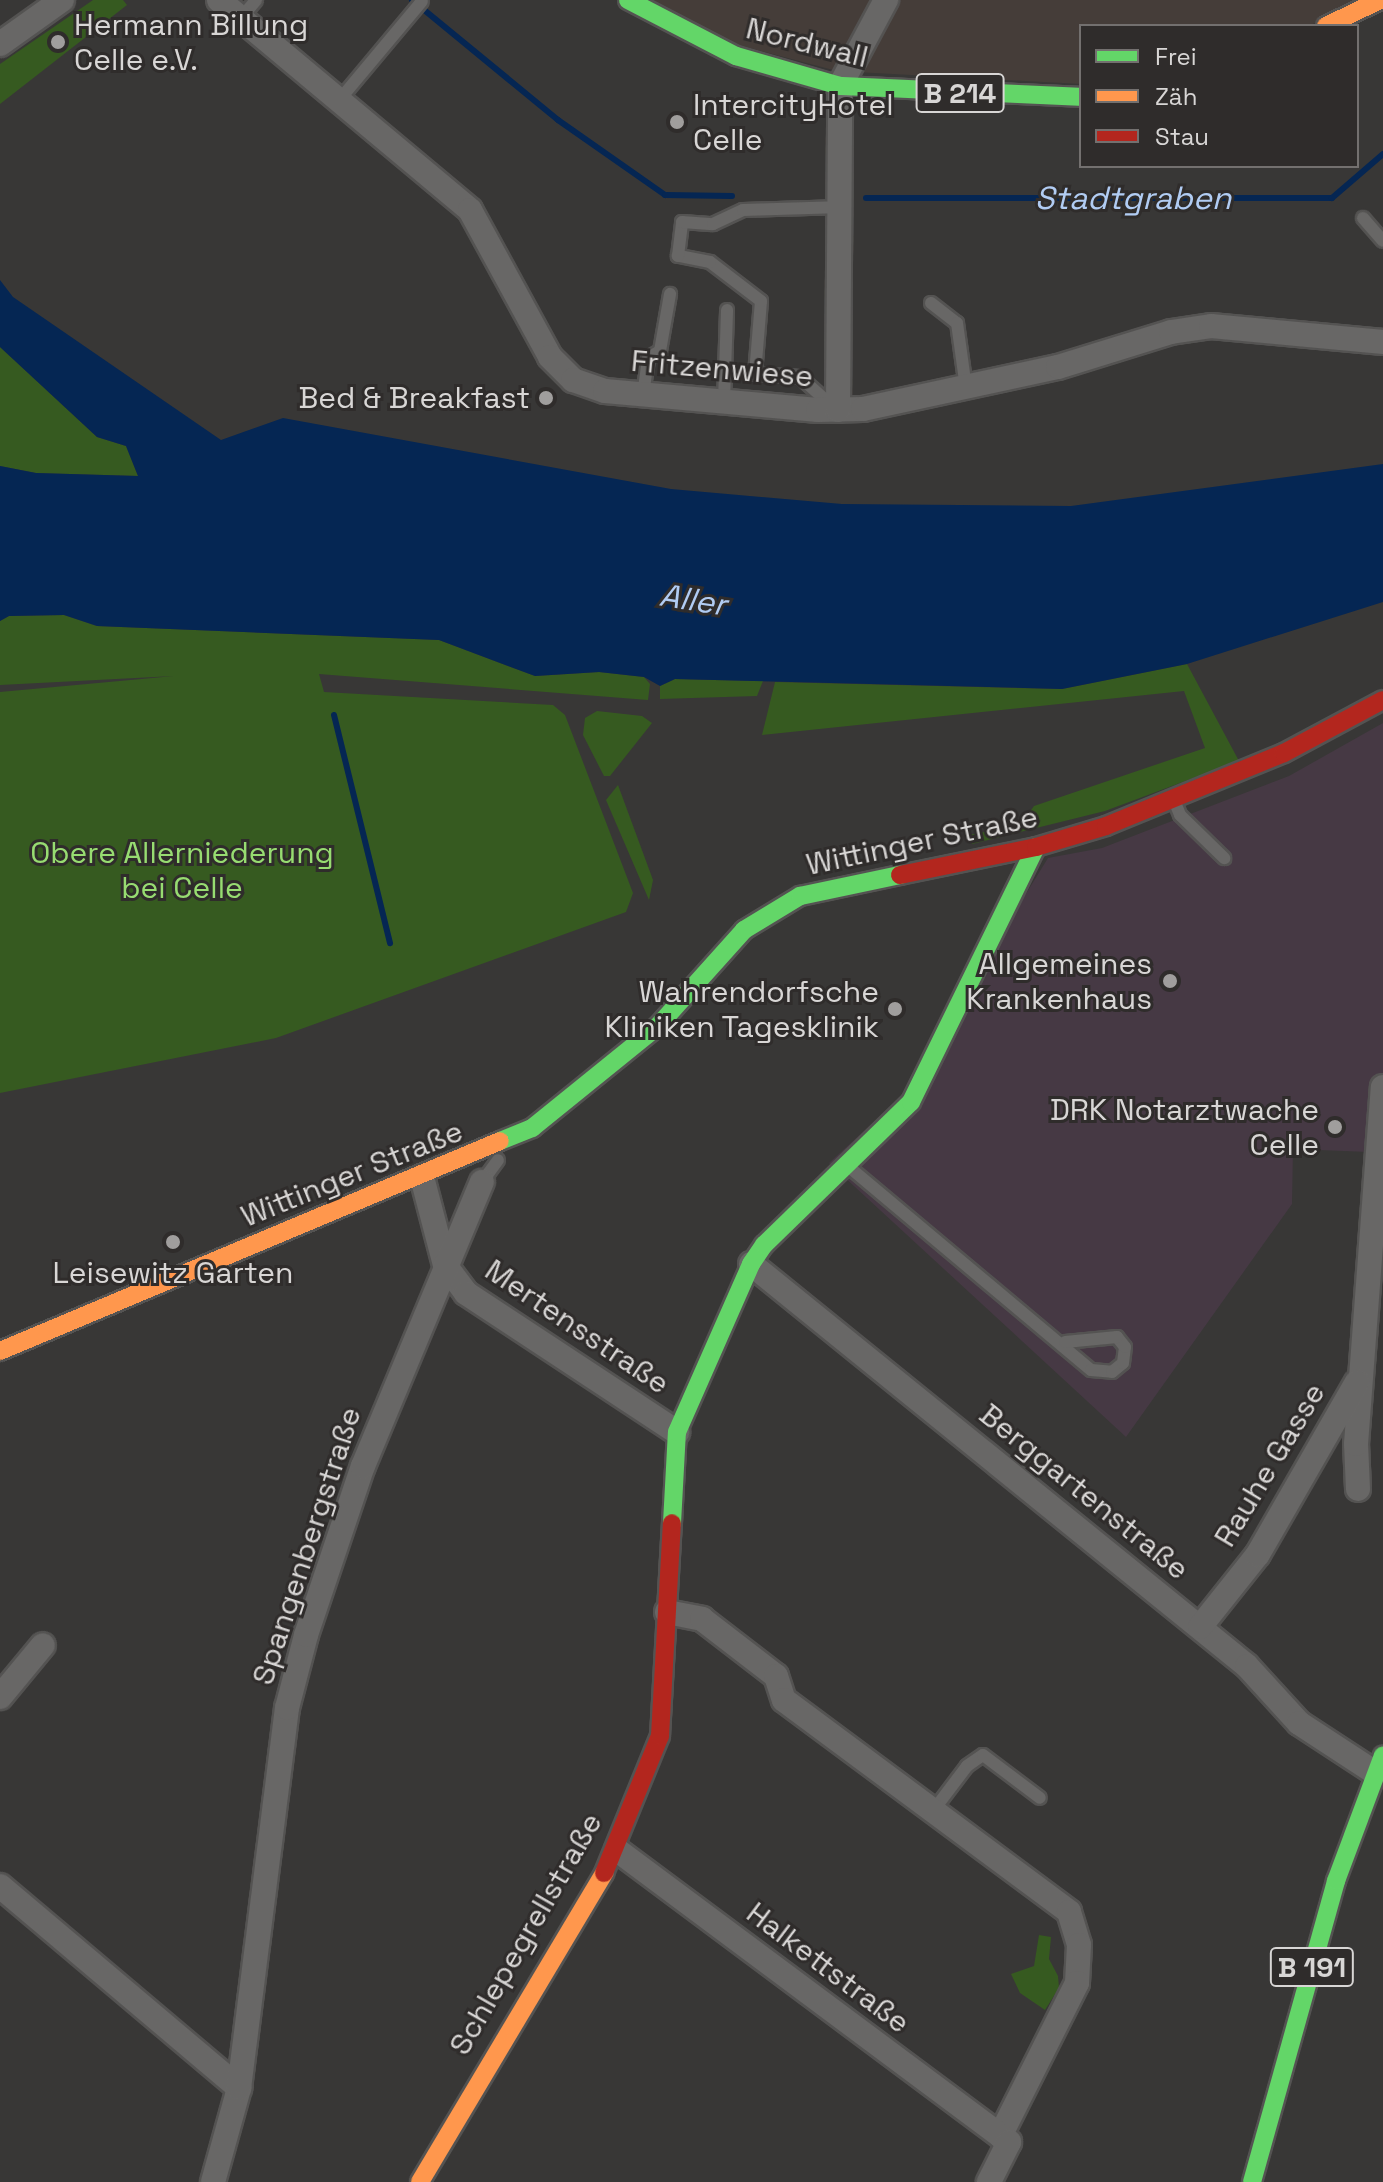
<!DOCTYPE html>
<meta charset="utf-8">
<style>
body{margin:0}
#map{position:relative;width:1383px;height:2182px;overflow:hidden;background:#383736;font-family:"Space Grotesk",sans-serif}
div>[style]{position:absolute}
.built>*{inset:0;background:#453d39}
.medical>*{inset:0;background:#463944}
.green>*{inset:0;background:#365a20}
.water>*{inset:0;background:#052653}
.stream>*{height:6px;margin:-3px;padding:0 3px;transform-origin:3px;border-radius:3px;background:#052653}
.roads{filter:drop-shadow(2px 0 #545352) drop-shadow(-2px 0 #545352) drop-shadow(0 2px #545352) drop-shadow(0 -2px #545352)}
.lane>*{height:12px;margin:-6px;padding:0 6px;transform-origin:6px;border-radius:6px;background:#686766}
.street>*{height:24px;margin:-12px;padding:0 12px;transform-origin:12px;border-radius:12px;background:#686766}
.fast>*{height:18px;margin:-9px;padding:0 9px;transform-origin:9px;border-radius:9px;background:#63d668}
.slow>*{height:18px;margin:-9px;padding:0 9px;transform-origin:9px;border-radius:9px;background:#ff974d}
.jam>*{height:18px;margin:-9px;padding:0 9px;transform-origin:9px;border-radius:9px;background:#b3261e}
.dots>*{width:22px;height:22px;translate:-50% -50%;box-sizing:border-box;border:4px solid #2f2c2b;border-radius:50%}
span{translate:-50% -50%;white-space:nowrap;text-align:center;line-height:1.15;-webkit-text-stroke:6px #2f2c2b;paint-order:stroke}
.shield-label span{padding:2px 6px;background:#2f2c2b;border:2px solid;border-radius:6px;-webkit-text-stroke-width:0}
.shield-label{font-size:28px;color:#d8d6d5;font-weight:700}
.poi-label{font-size:30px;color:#d8d6d5}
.left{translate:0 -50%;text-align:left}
.right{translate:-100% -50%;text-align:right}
.street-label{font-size:30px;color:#d8d6d5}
.park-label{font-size:30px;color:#97dc71}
.water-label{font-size:32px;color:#b1ccf3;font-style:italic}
.legend{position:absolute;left:1079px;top:24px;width:280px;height:144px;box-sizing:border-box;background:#2f2c2b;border:2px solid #73706f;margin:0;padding:10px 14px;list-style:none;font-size:24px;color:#d8d6d5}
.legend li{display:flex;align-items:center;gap:16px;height:40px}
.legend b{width:40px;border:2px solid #73706f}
</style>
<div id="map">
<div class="built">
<div style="clip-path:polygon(646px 0,1361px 0,1309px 26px,1081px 26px,1081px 84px,837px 71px,712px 38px)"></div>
</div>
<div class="medical">
<div style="clip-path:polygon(1383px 723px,1383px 1093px,1369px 1152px,1293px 1149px,1292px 1204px,1126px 1437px,829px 1163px,901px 1097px,1048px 858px,1102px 848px,1289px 776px)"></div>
</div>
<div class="green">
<div style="clip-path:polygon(93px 0,123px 0,127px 5px,0 104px,0 64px)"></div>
<div style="clip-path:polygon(0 347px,97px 437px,126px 446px,138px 476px,36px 473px,0 466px)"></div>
<div style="clip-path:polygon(64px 615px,97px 626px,439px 640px,535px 676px,599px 672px,644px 677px,650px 684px,648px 700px,319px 674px,324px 692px,553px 705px,565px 715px,633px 893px,626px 912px,276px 1038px,0 1093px,0 692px,174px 676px,0 685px,0 621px,9px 616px)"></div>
<div style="clip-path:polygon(1187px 664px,1239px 761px,1105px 811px,972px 844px,969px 835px,1021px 824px,1034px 806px,1205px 748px,1184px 691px,762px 735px,775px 682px,1062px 689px)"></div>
<div style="clip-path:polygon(675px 679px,754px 681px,763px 681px,757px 696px,660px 699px,660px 686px)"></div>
<div style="clip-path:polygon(597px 711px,642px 716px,652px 723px,610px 776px,604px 776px,583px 735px,585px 718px)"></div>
<div style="clip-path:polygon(618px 785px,653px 880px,649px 900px,606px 800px)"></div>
<div style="clip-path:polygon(1039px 1935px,1051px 1937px,1049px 1959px,1058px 1976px,1059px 1988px,1045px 2010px,1020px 1993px,1011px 1974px,1034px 1966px)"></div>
</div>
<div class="water">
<div style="clip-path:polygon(0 280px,13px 297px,221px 440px,283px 418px,671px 489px,842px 504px,1071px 506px,1383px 464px,1383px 602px,1187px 664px,1062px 689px,675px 679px,660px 686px,644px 677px,599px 672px,535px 676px,439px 640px,97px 626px,64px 615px,9px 616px,0 621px,0 466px,36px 473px,138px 476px,126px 446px,97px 437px,0 347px)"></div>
</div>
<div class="stream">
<div style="left:412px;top:0;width:189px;rotate:39.4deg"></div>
<div style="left:558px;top:120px;width:131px;rotate:35deg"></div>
<div style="left:665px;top:195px;width:67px;rotate:0.9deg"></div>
<div style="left:866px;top:198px;width:466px"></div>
<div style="left:1332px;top:198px;width:67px;rotate:-40.8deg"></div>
<div style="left:334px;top:715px;width:235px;rotate:76.2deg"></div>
</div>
<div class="roads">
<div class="lane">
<div style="left:241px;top:18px;width:23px;rotate:-50deg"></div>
<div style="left:341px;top:98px;width:126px;rotate:-50.1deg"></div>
<div style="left:1363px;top:218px;width:30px;rotate:49deg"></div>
<div style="left:931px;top:303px;width:33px;rotate:38deg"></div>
<div style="left:957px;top:323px;width:66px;rotate:82.1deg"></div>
<div style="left:643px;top:395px;width:37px;rotate:-82deg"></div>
<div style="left:648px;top:358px;width:14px;rotate:-30deg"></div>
<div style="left:660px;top:351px;width:58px;rotate:-80deg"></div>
<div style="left:724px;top:402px;width:92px;rotate:-88.1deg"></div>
<div style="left:832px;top:406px;width:43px;rotate:-137.8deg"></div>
<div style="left:800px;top:377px;width:45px;rotate:-176.2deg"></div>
<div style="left:755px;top:374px;width:73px;rotate:-85.3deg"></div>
<div style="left:761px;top:301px;width:64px;rotate:-142.6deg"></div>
<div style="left:710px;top:262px;width:33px;rotate:-169deg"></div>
<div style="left:678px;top:256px;width:34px;rotate:-83deg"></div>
<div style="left:682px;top:222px;width:31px;rotate:4deg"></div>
<div style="left:713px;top:224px;width:33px;rotate:-25deg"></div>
<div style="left:743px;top:210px;width:100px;rotate:-1.7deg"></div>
<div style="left:1174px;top:800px;width:16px;rotate:68deg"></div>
<div style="left:1180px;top:815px;width:62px;rotate:44.3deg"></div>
<div style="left:849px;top:1167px;width:316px;rotate:40deg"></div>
<div style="left:1091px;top:1370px;width:21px;rotate:5deg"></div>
<div style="left:1112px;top:1372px;width:14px;rotate:-39deg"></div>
<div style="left:1123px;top:1363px;width:16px;rotate:-83deg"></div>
<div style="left:1125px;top:1347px;width:13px;rotate:-129deg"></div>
<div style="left:1117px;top:1337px;width:52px;rotate:174.5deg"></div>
<div style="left:482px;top:1182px;width:27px;rotate:-54deg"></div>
<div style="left:933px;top:1811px;width:56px;rotate:-52.9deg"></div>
<div style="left:967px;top:1766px;width:19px;rotate:-35deg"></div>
<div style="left:983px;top:1755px;width:71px;rotate:37deg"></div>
</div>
<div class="street">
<div style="left:219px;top:0;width:327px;rotate:39.9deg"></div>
<div style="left:470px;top:210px;width:167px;rotate:61.4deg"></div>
<div style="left:550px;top:357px;width:33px;rotate:45deg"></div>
<div style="left:573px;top:380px;width:34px;rotate:19deg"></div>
<div style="left:605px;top:391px;width:214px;rotate:5.1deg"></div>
<div style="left:818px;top:410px;width:45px;rotate:-1.3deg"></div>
<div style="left:863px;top:409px;width:199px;rotate:-12.2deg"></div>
<div style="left:1058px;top:367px;width:118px;rotate:-17.2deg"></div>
<div style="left:1171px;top:332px;width:40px;rotate:-8.5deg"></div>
<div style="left:1211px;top:326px;width:173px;rotate:5.3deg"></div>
<div style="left:0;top:44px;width:76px;rotate:-35.4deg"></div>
<div style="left:838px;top:410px;width:324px;rotate:-89.6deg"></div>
<div style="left:840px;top:86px;width:98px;rotate:-61.9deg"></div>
<div style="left:422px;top:1177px;width:91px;rotate:75.4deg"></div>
<div style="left:445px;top:1265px;width:35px;rotate:53deg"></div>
<div style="left:466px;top:1293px;width:253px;rotate:33.4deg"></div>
<div style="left:751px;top:1264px;width:638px;rotate:39.02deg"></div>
<div style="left:1247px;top:1666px;width:77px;rotate:47.6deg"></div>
<div style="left:1299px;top:1723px;width:90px;rotate:33.2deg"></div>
<div style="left:1358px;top:1489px;width:45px;rotate:-92.5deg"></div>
<div style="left:1356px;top:1444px;width:358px;rotate:-85.7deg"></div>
<div style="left:667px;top:1612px;width:36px;rotate:11deg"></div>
<div style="left:702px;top:1619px;width:93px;rotate:37.6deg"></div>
<div style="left:776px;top:1676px;width:25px;rotate:72deg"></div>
<div style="left:784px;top:1700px;width:355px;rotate:36.6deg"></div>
<div style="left:1069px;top:1912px;width:34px;rotate:73deg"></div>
<div style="left:1079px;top:1945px;width:38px;rotate:93deg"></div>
<div style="left:1077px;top:1983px;width:171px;rotate:116.7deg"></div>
<div style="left:1200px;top:1627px;width:93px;rotate:-51.5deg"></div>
<div style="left:1258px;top:1554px;width:198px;rotate:-60.1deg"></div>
<div style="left:0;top:1697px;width:67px;rotate:-50.4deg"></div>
<div style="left:617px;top:1850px;width:489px;rotate:36.7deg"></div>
<div style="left:1009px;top:2142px;width:45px;rotate:116.6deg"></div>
<div style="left:0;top:1886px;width:313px;rotate:40.2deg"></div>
<div style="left:213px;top:2182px;width:98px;rotate:-74.5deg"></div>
<div style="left:239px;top:2088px;width:383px;rotate:-82.8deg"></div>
<div style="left:287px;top:1708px;width:75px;rotate:-75.4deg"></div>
<div style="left:306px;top:1635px;width:178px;rotate:-71.4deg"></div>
<div style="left:363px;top:1466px;width:308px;rotate:-67.3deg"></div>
</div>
<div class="fast">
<div style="left:628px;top:0;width:122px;rotate:27.4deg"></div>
<div style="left:736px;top:56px;width:108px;rotate:16.1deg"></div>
<div style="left:840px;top:86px;width:241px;rotate:2.6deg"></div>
<div style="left:500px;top:1141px;width:35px;rotate:-22deg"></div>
<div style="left:532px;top:1128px;width:162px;rotate:-39deg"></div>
<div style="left:658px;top:1026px;width:129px;rotate:-48.1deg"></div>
<div style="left:744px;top:930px;width:66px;rotate:-31.3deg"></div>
<div style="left:800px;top:896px;width:102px;rotate:-11.9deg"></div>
<div style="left:672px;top:1523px;width:91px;rotate:-86.9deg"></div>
<div style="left:677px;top:1432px;width:184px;rotate:-66.2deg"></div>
<div style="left:751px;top:1264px;width:23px;rotate:-56deg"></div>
<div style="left:764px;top:1245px;width:205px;rotate:-44.2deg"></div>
<div style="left:911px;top:1102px;width:284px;rotate:-63.9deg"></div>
<div style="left:1252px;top:2182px;width:313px;rotate:-74.4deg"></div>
<div style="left:1336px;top:1881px;width:134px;rotate:-69.5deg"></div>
</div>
<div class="slow">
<div style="left:1326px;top:26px;width:60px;rotate:-25.7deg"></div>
<div style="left:0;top:1351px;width:542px;rotate:-22.78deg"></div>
<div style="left:420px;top:2182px;width:360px;rotate:-59.2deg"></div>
</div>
<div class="jam">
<div style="left:900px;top:875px;width:139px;rotate:-11.6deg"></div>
<div style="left:1036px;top:847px;width:73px;rotate:-16.7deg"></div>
<div style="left:1106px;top:826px;width:192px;rotate:-22.3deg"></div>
<div style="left:1284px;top:753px;width:112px;rotate:-28.2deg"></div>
<div style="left:604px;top:1873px;width:148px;rotate:-67.8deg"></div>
<div style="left:660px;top:1736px;width:213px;rotate:-86.8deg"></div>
</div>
</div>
<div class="dots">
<div style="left:58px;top:42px;background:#a09e9d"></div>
<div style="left:677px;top:122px;background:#a09e9d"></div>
<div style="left:546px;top:398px;background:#a09e9d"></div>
<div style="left:1170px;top:981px;background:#a09e9d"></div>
<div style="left:895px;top:1009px;background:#a09e9d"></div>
<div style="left:1335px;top:1127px;background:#a09e9d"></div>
<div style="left:173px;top:1242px;background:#a09e9d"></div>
</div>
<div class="shield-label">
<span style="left:960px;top:93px">B 214</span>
<span style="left:1312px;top:1967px">B 191</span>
</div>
<div class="poi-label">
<span class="left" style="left:74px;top:42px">Hermann Billung<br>Celle e.V.</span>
<span class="left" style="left:693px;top:122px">IntercityHotel<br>Celle</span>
<span class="right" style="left:530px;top:398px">Bed &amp; Breakfast</span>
<span class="right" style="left:1152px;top:981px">Allgemeines<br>Krankenhaus</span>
<span class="right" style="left:879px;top:1009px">Wahrendorfsche<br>Kliniken Tagesklinik</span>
<span class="right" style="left:1319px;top:1127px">DRK Notarztwache<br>Celle</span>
<span style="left:173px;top:1273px">Leisewitz Garten</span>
</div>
<div class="street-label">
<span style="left:807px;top:43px;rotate:14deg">Nordwall</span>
<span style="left:722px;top:369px;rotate:5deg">Fritzenwiese</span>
<span style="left:922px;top:841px;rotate:-12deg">Wittinger Straße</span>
<span style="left:352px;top:1174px;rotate:-22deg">Wittinger Straße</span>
<span style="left:577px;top:1327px;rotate:34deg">Mertensstraße</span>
<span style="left:1270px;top:1465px;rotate:-59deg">Rauhe Gasse</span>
<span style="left:1084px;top:1492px;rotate:39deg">Berggartenstraße</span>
<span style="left:307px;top:1546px;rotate:-72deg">Spangenbergstraße</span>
<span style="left:526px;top:1934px;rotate:-60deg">Schlepegrellstraße</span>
<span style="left:828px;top:1968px;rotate:37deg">Halkettstraße</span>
</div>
<div class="park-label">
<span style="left:182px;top:870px">Obere Allerniederung<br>bei Celle</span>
</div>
<div class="water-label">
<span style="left:1133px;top:198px">Stadtgraben</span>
<span style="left:693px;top:600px;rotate:9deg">Aller</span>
</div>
<ul class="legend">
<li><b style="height:10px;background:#63d668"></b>Frei</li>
<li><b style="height:10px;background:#ff974d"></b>Zäh</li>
<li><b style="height:10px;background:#b3261e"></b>Stau</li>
</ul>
</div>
